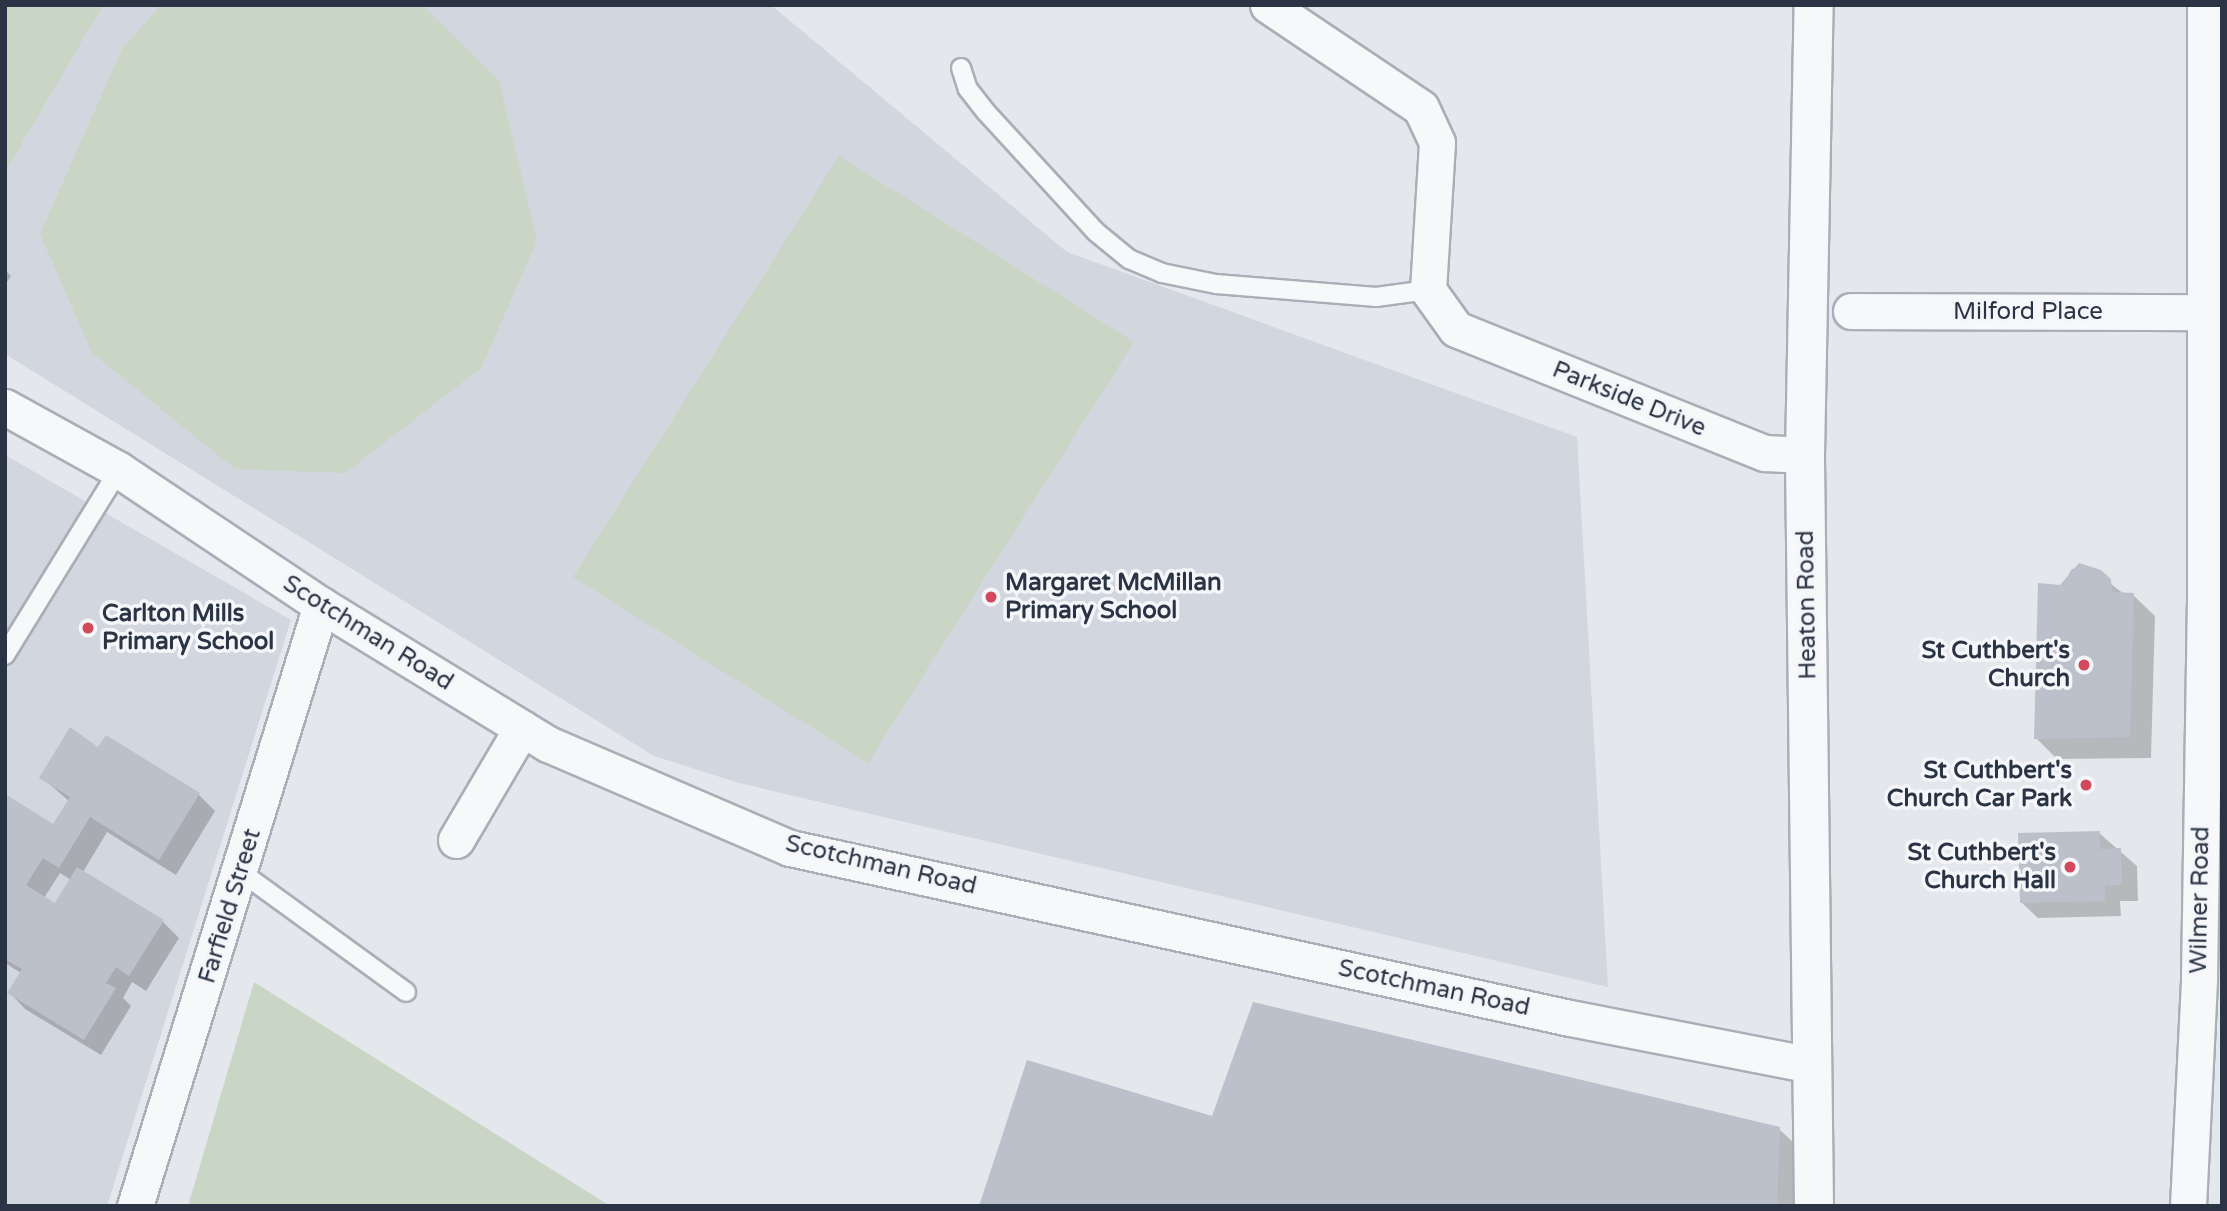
<!DOCTYPE html>
<style>
body{margin:0}
#map{position:relative;width:2227px;height:1211px;overflow:hidden;background:#e4e7ec;font-family:"Varela Round",sans-serif}
div>[style]{position:absolute}
.built>*{inset:0;background:#d2d6de}
.green>*{inset:0;background:#c9d6c5}
.shadow>*{inset:0;background:#0003}
.building>*{inset:0;background:#bbc0ca}
.roads{filter:drop-shadow(2px 0 #a9aeb7) drop-shadow(-2px 0 #a9aeb7) drop-shadow(0 2px #a9aeb7) drop-shadow(0 -2px #a9aeb7)}
.service>*{height:18px;margin:-9px;padding:0 9px;transform-origin:9px;border-radius:9px;background:#f7f8fa}
.minor>*{height:35px;margin:-17.5px;padding:0 17.5px;transform-origin:17.5px;border-radius:17.5px;background:#f7f8fa}
.tertiary>*{height:38px;margin:-19px;padding:0 19px;transform-origin:19px;border-radius:19px;background:#f7f8fa}
.dots>*{width:19px;height:19px;translate:-50% -50%;box-sizing:border-box;border:4px solid #f4f6f9;border-radius:50%}
span{translate:-50% -50%;white-space:nowrap;text-align:center;line-height:1.15;-webkit-text-stroke:7px #f4f6f9;paint-order:stroke}
.street-label{font-size:24px;color:#2b3445}
.poi-label{font-size:24px;color:#2b3445;font-weight:700}
.left{translate:0 -50%;text-align:left}
.right{translate:-100% -50%;text-align:right}
.frame{position:absolute;inset:0;border:7px solid #2b3445;pointer-events:none}
</style>
<div id="map">
<div class="built">
<div style="clip-path:polygon(5px 5px,771px 5px,1067px 252px,1577px 437px,1608px 987px,739px 783px,654px 756px,5px 354px)"></div>
<div style="clip-path:polygon(5px 455px,291px 620px,107px 1206px,5px 1206px)"></div>
</div>
<div class="green">
<div style="clip-path:polygon(5px 5px,103px 5px,5px 172px)"></div>
<div style="clip-path:polygon(161px 5px,422px 5px,499px 81px,537px 241px,481px 368px,345px 473px,235px 469px,92px 353px,40px 234px,122px 49px)"></div>
<div style="clip-path:polygon(839px 156px,1134px 342px,868px 763px,573px 577px)"></div>
<div style="clip-path:polygon(254px 982px,610px 1206px,188px 1206px)"></div>
</div>
<div class="shadow">
<div style="clip-path:polygon(5px 270px,11px 276px,5px 285px)"></div>
<div style="clip-path:polygon(2089px 567px,2124px 594px,2133px 595px,2155px 616px,2151px 758px,2057px 759px,2036px 738px,2061px 587px,2072px 569px)"></div>
<div style="clip-path:polygon(evenodd,106px 737px,199px 795px,215px 811px,176px 875px,107px 832px,83px 872px,163px 922px,179px 938px,146px 991px,132px 982px,123px 998px,131px 1006px,101px 1055px,25px 1009px,9px 992px,21px 973px,5px 963px,5px 796px,54px 826px,69px 801px,41px 777px,98px 749px,106px 737px,60px 873px,71px 880px,55px 905px,44px 898px,60px 873px)"></div>
<div style="clip-path:polygon(2099px 833px,2137px 866px,2138px 901px,2120px 901px,2121px 916px,2038px 918px,2021px 902px)"></div>
<div style="clip-path:polygon(1213px 1118px,1779px 1129px,1796px 1145px,1794px 1206px,981px 1206px)"></div>
</div>
<div class="building">
<div style="clip-path:polygon(2079px 563px,2101px 570px,2111px 579px,2112px 592px,2134px 593px,2130px 737px,2034px 739px,2038px 583px,2060px 585px)"></div>
<div style="clip-path:polygon(70px 727px,98px 747px,106px 735px,200px 793px,159px 860px,90px 817px,59px 868px,43px 858px,26px 885px,55px 903px,77px 867px,164px 920px,129px 976px,116px 967px,106px 983px,116px 988px,84px 1040px,7px 993px,22px 969px,5px 959px,5px 794px,53px 824px,70px 797px,39px 778px)"></div>
<div style="clip-path:polygon(2100px 831px,2100px 849px,2121px 848px,2122px 885px,2105px 885px,2105px 901px,2020px 903px,2018px 833px)"></div>
<div style="clip-path:polygon(1253px 1002px,1780px 1127px,1777px 1206px,979px 1206px,1027px 1060px,1212px 1116px)"></div>
</div>
<div class="roads">
<div class="service">
<div style="left:961px;top:68px;width:22px;rotate:72deg"></div>
<div style="left:968px;top:89px;width:29px;rotate:52deg"></div>
<div style="left:986px;top:112px;width:163px;rotate:47.5deg"></div>
<div style="left:1096px;top:232px;width:43px;rotate:39.3deg"></div>
<div style="left:1129px;top:259px;width:36px;rotate:23deg"></div>
<div style="left:1162px;top:273px;width:55px;rotate:11.5deg"></div>
<div style="left:1216px;top:284px;width:161px;rotate:4.6deg"></div>
<div style="left:1376px;top:297px;width:52px;rotate:-7.7deg"></div>
<div style="left:5px;top:655px;width:217px;rotate:-58.4deg"></div>
<div style="left:241px;top:872px;width:204px;rotate:36deg"></div>
</div>
<div class="minor">
<div style="left:1268px;top:5px;width:184px;rotate:33.9deg"></div>
<div style="left:1421px;top:108px;width:38px;rotate:65deg"></div>
<div style="left:1437px;top:143px;width:147px;rotate:93.5deg"></div>
<div style="left:1428px;top:290px;width:48px;rotate:54.3deg"></div>
<div style="left:1456px;top:329px;width:333px;rotate:21.9deg"></div>
<div style="left:1765px;top:453px;width:40px;rotate:2.9deg"></div>
<div style="left:1851px;top:311px;width:354px;rotate:0.2deg"></div>
<div style="left:5px;top:407px;width:130px;rotate:28.9deg"></div>
<div style="left:119px;top:470px;width:243px;rotate:33.8deg"></div>
<div style="left:321px;top:605px;width:266px;rotate:31.5deg"></div>
<div style="left:548px;top:744px;width:263px;rotate:23.3deg"></div>
<div style="left:790px;top:848px;width:798px;rotate:12.3deg"></div>
<div style="left:1570px;top:1018px;width:247px;rotate:11deg"></div>
<div style="left:456px;top:840px;width:130px;rotate:-59.5deg"></div>
<div style="left:135px;top:1206px;width:629px;rotate:-72.8deg"></div>
<div style="left:2188px;top:1206px;width:228px;rotate:-87.2deg"></div>
<div style="left:2199px;top:978px;width:373px;rotate:-89.1deg"></div>
<div style="left:2205px;top:605px;width:600px;rotate:-90deg"></div>
</div>
<div class="tertiary">
<div style="left:1814px;top:1206px;width:751px;rotate:-90.69deg"></div>
<div style="left:1805px;top:455px;width:450px;rotate:-88.9deg"></div>
</div>
</div>
<div class="dots">
<div style="left:991px;top:597px;background:#d1495b"></div>
<div style="left:88px;top:628px;background:#d1495b"></div>
<div style="left:2084px;top:665px;background:#d1495b"></div>
<div style="left:2086px;top:785px;background:#d1495b"></div>
<div style="left:2070px;top:867px;background:#d1495b"></div>
</div>
<div class="street-label">
<span style="left:2028px;top:312px">Milford Place</span>
<span style="left:1629px;top:399px;rotate:22deg">Parkside Drive</span>
<span style="left:1807px;top:605px;rotate:-91deg">Heaton Road</span>
<span style="left:368px;top:633px;rotate:32deg">Scotchman Road</span>
<span style="left:881px;top:865px;rotate:13deg">Scotchman Road</span>
<span style="left:2200px;top:900px;rotate:-89deg">Wilmer Road</span>
<span style="left:230px;top:906px;rotate:-73deg">Farfield Street</span>
<span style="left:1434px;top:988px;rotate:12deg">Scotchman Road</span>
</div>
<div class="poi-label">
<span class="left" style="left:1005px;top:597px">Margaret McMillan<br>Primary School</span>
<span class="left" style="left:102px;top:628px">Carlton Mills<br>Primary School</span>
<span class="right" style="left:2070px;top:665px">St Cuthbert's<br>Church</span>
<span class="right" style="left:2072px;top:785px">St Cuthbert's<br>Church Car Park</span>
<span class="right" style="left:2056px;top:867px">St Cuthbert's<br>Church Hall</span>
</div>
<div class="frame"></div>
</div>
